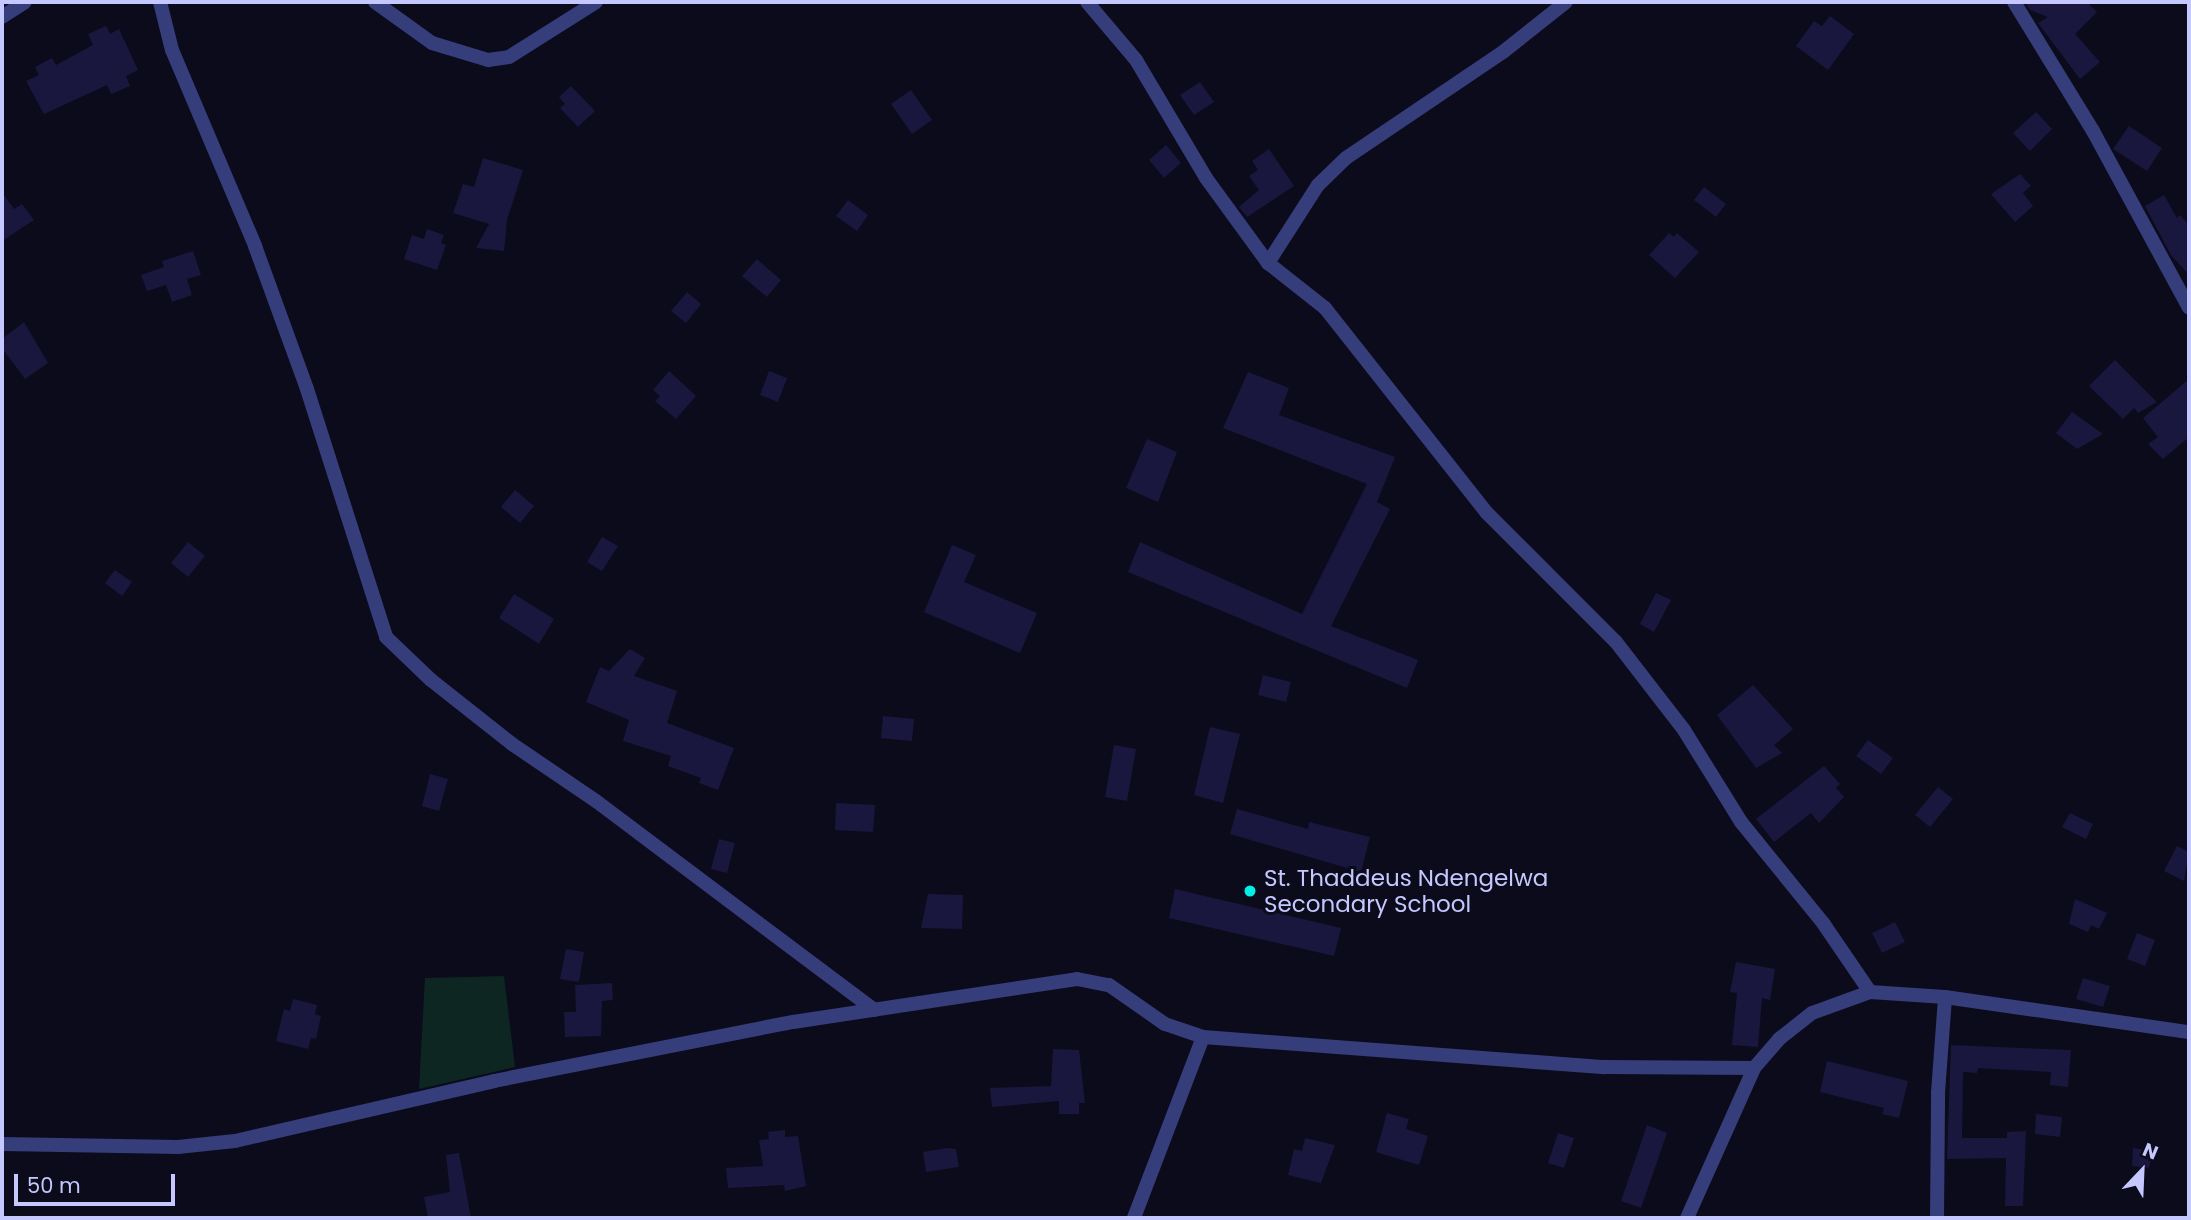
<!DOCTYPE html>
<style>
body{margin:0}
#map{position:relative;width:2191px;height:1220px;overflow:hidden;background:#0b0b1c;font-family:Poppins,sans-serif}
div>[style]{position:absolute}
.green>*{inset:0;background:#0e2621}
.building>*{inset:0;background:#19173d}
.minor>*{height:14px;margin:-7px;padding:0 7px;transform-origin:7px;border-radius:7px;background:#353d7b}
.dots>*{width:19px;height:19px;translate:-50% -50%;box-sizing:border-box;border:4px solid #0b0b1c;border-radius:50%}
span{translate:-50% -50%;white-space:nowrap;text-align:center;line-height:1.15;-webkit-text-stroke:6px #0b0b1c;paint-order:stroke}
.poi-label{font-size:23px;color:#c5c7ff}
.left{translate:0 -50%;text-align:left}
.frame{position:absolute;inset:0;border:4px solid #c5c7ff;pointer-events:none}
.north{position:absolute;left:2107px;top:1136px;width:70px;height:70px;-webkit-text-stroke:5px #0b0b1c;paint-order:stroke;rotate:23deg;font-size:19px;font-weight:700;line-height:28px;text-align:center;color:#c5c7ff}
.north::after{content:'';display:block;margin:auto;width:24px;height:32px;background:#c5c7ff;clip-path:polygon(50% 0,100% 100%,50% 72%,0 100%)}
.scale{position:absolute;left:14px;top:1174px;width:161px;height:32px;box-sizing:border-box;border:4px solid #c5c7ff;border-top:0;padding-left:9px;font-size:21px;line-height:24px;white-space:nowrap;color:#c5c7ff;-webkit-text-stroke:5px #0b0b1c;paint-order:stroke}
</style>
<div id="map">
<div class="green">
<div style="clip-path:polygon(504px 976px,515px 1067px,419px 1089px,425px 978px)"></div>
</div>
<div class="building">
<div style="clip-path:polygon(2025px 2px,2087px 2px,2097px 12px,2075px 34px,2100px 62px,2080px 79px,2038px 23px,2048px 17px,2030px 10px)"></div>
<div style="clip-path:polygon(1830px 16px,1854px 34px,1828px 70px,1796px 46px,1814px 21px,1822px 26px)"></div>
<div style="clip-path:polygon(106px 26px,110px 34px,119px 29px,138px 70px,126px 76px,130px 86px,111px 94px,107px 85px,44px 114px,26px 81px,39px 75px,35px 67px,52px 58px,56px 65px,93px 45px,88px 34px)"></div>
<div style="clip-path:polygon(1200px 82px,1214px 102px,1194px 115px,1180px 95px)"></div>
<div style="clip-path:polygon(571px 86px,595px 111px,578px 127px,560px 108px,565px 104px,559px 97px)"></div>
<div style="clip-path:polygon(911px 90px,932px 120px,912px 134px,891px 104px)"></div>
<div style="clip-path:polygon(2036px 112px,2052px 129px,2030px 151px,2013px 133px)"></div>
<div style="clip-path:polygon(2129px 126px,2162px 148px,2147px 171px,2113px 149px)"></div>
<div style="clip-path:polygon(1166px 145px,1181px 163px,1164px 178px,1149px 160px)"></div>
<div style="clip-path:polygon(1269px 149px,1294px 186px,1247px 217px,1239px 207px,1259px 190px,1249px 176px,1258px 170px,1252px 161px)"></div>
<div style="clip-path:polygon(483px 158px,523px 170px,507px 220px,504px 251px,476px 248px,489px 224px,453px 213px,463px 184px,474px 187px)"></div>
<div style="clip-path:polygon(2020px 174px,2031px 186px,2023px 193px,2033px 206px,2015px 222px,1991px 194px)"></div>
<div style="clip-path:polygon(1704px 187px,1726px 204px,1716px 217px,1694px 200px)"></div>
<div style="clip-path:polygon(2px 192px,14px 209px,22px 204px,34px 220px,2px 241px)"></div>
<div style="clip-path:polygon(2164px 195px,2177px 218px,2180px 215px,2189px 225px,2189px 275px,2171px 255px,2145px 206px)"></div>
<div style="clip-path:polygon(848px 200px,868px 215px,857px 231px,836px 216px)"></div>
<div style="clip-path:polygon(427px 229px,444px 235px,441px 243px,446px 245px,437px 270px,404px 259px,412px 235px,424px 239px)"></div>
<div style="clip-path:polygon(1669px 233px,1674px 237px,1677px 233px,1699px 252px,1675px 278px,1649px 255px)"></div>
<div style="clip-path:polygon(193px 251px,201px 275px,187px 279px,192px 295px,172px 302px,166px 285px,147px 291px,141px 275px,164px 267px,162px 261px)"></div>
<div style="clip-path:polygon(757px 259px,781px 280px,767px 297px,742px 276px)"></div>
<div style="clip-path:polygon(687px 292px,701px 304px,686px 323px,671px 311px)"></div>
<div style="clip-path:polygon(24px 322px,48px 363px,25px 379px,2px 348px,2px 339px)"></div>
<div style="clip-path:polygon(2115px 360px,2157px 402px,2138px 413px,2134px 408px,2123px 419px,2089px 386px)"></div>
<div style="clip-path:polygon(669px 371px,696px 396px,676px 419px,655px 401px,660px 396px,653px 390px)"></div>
<div style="clip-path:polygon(769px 371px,787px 378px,778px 402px,760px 395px)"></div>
<div style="clip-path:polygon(1248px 372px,1289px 388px,1279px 415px,1395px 457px,1377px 502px,1390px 509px,1331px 626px,1418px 660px,1407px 688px,1128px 572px,1140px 542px,1302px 614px,1367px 484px,1223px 428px)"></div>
<div style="clip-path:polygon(2189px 379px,2189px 437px,2163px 459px,2148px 444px,2158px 437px,2143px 418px)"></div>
<div style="clip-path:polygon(2072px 412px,2103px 434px,2077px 449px,2056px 433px)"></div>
<div style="clip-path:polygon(1147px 439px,1177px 452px,1158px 502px,1126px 488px)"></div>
<div style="clip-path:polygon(515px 490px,534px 506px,520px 523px,501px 507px)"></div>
<div style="clip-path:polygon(602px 537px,618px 546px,602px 571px,587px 562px)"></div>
<div style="clip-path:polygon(188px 542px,205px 556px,188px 577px,171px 563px)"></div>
<div style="clip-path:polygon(952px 545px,976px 555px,964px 582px,1037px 613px,1020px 653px,924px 612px)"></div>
<div style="clip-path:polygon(115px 570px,132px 582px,122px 596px,105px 583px)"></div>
<div style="clip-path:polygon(1656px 593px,1671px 600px,1654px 632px,1640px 624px)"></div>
<div style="clip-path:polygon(514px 594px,554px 619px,539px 644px,499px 618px)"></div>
<div style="clip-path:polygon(630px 649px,645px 658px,634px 676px,677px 691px,667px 723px,734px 748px,718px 790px,699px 783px,701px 778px,668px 766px,671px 756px,623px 741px,629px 720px,586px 702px,600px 667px,609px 671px)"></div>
<div style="clip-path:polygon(1263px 675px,1291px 682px,1286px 702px,1258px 695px)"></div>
<div style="clip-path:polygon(1753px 685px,1793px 729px,1774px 745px,1782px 753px,1756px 768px,1717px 715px)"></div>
<div style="clip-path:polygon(883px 716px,914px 719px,912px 741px,881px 738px)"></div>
<div style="clip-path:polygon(1210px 727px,1240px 734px,1223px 803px,1194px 795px)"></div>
<div style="clip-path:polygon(1868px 740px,1893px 758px,1881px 774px,1856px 756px)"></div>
<div style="clip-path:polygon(1114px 745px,1136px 749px,1127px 801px,1105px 797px)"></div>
<div style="clip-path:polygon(1824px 766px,1840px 784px,1836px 788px,1844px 797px,1819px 823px,1811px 813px,1774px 842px,1756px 819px)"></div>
<div style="clip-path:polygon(430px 774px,448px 779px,439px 811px,422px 806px)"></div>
<div style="clip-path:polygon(1938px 787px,1953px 799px,1930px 827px,1915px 815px)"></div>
<div style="clip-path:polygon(836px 803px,875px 805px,873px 832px,835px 830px)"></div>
<div style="clip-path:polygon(1237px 809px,1308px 829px,1309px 822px,1370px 837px,1361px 872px,1230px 834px)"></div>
<div style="clip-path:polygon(2070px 813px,2093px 824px,2086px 839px,2062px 827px)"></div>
<div style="clip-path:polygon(719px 839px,735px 843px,727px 873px,711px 869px)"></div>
<div style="clip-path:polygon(2177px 846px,2189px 852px,2184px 881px,2164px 871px)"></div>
<div style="clip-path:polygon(1175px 889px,1341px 928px,1334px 956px,1169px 918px)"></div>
<div style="clip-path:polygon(928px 894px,963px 895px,962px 929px,921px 928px)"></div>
<div style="clip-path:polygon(2075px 899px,2107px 913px,2099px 929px,2091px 925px,2088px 932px,2069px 924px)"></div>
<div style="clip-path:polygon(1895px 922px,1905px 942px,1882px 953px,1872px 933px)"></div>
<div style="clip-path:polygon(2137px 933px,2155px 940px,2145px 966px,2127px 959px)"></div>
<div style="clip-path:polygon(566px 949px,584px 952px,579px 982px,560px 979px)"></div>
<div style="clip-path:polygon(1736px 962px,1775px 969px,1770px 1000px,1762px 998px,1758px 1047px,1732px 1045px,1737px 993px,1730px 992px)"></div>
<div style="clip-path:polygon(2083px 978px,2110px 986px,2103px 1007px,2076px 999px)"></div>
<div style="clip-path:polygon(612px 983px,613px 1000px,602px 1001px,601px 1036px,565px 1037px,564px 1012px,576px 1012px,575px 985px)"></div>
<div style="clip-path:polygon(293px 999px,317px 1005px,315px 1014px,321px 1016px,316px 1039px,311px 1038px,308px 1049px,276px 1041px,284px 1009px,290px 1011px)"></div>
<div style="clip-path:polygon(1951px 1045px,2071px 1050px,2068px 1087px,2050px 1085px,2051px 1072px,1978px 1068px,1977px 1073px,1963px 1072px,1962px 1138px,2007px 1138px,2007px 1132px,2026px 1131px,2023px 1206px,2005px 1206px,2006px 1158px,1947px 1159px)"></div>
<div style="clip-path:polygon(1053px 1049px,1079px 1050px,1085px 1103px,1079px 1103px,1079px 1114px,1059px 1114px,1059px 1101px,992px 1107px,990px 1088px,1051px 1086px)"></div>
<div style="clip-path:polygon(1827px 1061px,1908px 1081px,1899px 1118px,1882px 1114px,1884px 1108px,1820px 1092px)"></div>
<div style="clip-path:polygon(1387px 1113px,1409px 1119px,1406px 1129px,1428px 1136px,1419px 1165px,1376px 1152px)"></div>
<div style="clip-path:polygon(2036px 1114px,2062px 1117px,2060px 1137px,2035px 1134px)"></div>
<div style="clip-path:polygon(1647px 1125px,1667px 1133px,1641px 1208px,1621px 1201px)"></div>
<div style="clip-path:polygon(785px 1130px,785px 1137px,798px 1136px,806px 1186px,785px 1191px,784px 1185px,728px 1188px,726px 1168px,763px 1166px,759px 1140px,769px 1139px,768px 1132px)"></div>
<div style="clip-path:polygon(1558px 1133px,1574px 1138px,1564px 1168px,1548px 1163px)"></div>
<div style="clip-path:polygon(1305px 1138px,1335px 1145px,1321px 1183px,1288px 1175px,1294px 1149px,1302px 1151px)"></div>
<div style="clip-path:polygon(947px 1148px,956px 1149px,959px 1167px,926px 1172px,923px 1152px)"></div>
<div style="clip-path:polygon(2133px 1148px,2153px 1151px,2149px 1168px,2132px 1166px)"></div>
<div style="clip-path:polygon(459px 1153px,471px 1218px,428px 1218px,424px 1197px,450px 1192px,446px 1155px)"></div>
</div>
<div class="minor">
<div style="left:160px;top:2px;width:49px;rotate:76deg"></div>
<div style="left:172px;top:50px;width:213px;rotate:67deg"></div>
<div style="left:255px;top:246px;width:152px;rotate:70deg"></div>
<div style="left:307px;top:389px;width:260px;rotate:72.3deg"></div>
<div style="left:386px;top:637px;width:62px;rotate:43.7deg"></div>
<div style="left:431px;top:680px;width:103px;rotate:38.3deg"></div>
<div style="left:512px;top:744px;width:102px;rotate:34.2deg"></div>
<div style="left:596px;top:801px;width:348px;rotate:36.9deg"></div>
<div style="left:375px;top:2px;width:70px;rotate:35.7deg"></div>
<div style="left:432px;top:43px;width:59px;rotate:16.9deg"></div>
<div style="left:488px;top:60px;width:21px;rotate:-8deg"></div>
<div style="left:509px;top:57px;width:103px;rotate:-32.3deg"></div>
<div style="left:1087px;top:2px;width:76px;rotate:49.8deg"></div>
<div style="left:1136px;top:60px;width:137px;rotate:59.3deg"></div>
<div style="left:1206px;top:178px;width:105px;rotate:53.9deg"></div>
<div style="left:1566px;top:2px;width:80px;rotate:141.6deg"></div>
<div style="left:1503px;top:52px;width:189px;rotate:146deg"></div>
<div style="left:1346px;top:158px;width:39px;rotate:136deg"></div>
<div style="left:1318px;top:185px;width:93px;rotate:122.7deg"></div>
<div style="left:1268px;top:263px;width:73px;rotate:38.3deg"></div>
<div style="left:1325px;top:308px;width:261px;rotate:51.7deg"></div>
<div style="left:1487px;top:513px;width:182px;rotate:45deg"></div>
<div style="left:1616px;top:642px;width:111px;rotate:52.3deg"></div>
<div style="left:1684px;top:730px;width:108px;rotate:58.2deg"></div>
<div style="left:1741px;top:822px;width:130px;rotate:50.9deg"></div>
<div style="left:1823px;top:923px;width:83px;rotate:55.7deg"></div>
<div style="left:2014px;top:2px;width:151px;rotate:58.5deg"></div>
<div style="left:2093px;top:131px;width:201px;rotate:61.5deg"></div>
<div style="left:2px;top:17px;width:27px;rotate:-33deg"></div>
<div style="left:1203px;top:1037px;width:403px;rotate:4.3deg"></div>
<div style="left:1605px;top:1067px;width:149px;rotate:0.4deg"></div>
<div style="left:1754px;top:1068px;width:38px;rotate:-49deg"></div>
<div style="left:1779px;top:1039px;width:42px;rotate:-38.2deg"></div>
<div style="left:1812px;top:1013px;width:62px;rotate:-19.9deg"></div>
<div style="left:1870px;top:992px;width:75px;rotate:3.8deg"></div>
<div style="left:1945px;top:997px;width:246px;rotate:8.2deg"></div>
<div style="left:2px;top:1144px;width:176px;rotate:1deg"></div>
<div style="left:178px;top:1147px;width:57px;rotate:-6deg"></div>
<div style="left:235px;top:1141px;width:266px;rotate:-13deg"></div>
<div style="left:494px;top:1081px;width:305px;rotate:-11.2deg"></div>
<div style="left:793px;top:1022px;width:287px;rotate:-8.6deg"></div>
<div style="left:1077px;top:979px;width:33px;rotate:11deg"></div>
<div style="left:1109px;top:985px;width:68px;rotate:34.9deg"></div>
<div style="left:1165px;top:1024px;width:40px;rotate:18.9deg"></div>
<div style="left:1203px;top:1037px;width:194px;rotate:110.9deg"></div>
<div style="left:1687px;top:1218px;width:164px;rotate:-65.9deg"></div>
<div style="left:1937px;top:1218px;width:125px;rotate:-89.5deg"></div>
<div style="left:1938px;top:1093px;width:96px;rotate:-85.8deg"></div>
</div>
<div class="dots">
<div style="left:1250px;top:891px;background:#00f0e5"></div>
</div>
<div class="poi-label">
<span class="left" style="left:1264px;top:891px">St. Thaddeus Ndengelwa<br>Secondary School</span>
</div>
<div class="frame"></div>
<div class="north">N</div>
<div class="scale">50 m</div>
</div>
